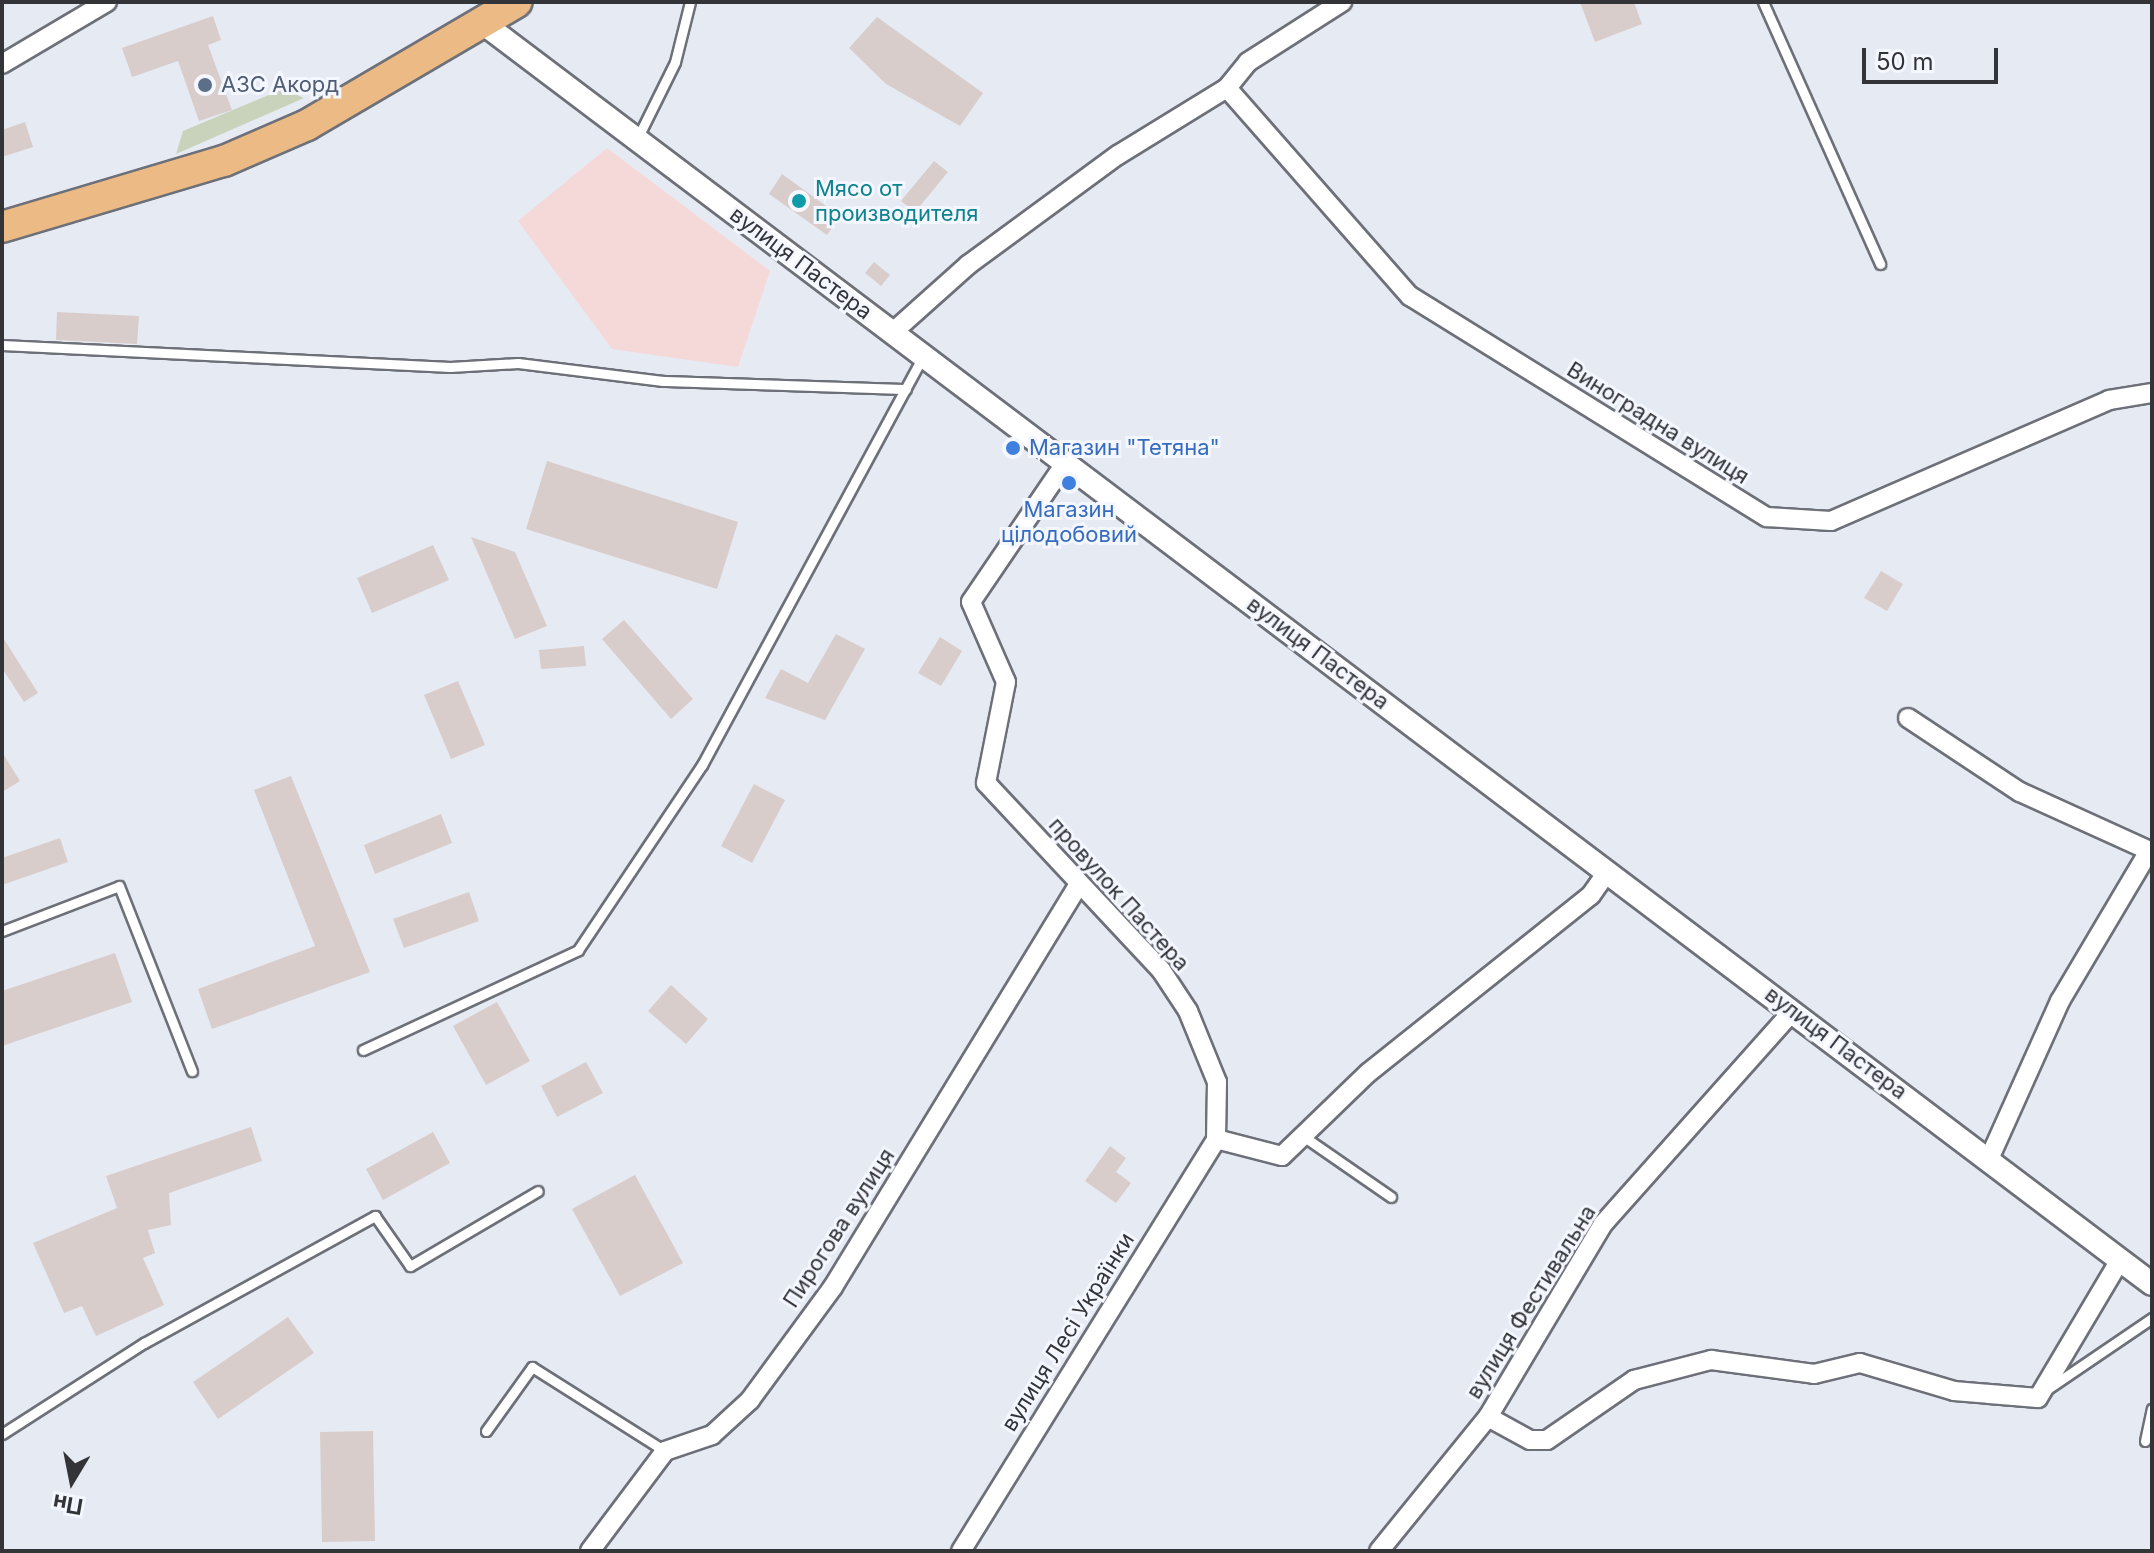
<!DOCTYPE html>
<meta charset="utf-8">
<style>
body{margin:0}
#map{position:relative;width:2154px;height:1553px;overflow:hidden;background:#e6eaf3;font-family:Inter,sans-serif}
div>[style]{position:absolute}
.industrial>*{inset:0;background:#f4d9d8}
.green>*{inset:0;background:#c9d3bb}
.building>*{inset:0;background:#d8cdca}
.roads{filter:drop-shadow(2px 0 #6d7078) drop-shadow(-2px 0 #6d7078) drop-shadow(0 2px #6d7078) drop-shadow(0 -2px #6d7078)}
.service>*{height:9px;margin:-4.5px;padding:0 4.5px;transform-origin:4.5px;border-radius:4.5px;background:#fff}
.minor>*{height:18px;margin:-9px;padding:0 9px;transform-origin:9px;border-radius:9px;background:#fff}
.tertiary>*{height:22px;margin:-11px;padding:0 11px;transform-origin:11px;border-radius:11px;background:#fff}
.trunk>*{height:30px;margin:-15px;padding:0 15px;transform-origin:15px;border-radius:15px;background:#ecba84}
.dots>*{width:22px;height:22px;translate:-50% -50%;box-sizing:border-box;border:4px solid #f4f7ff;border-radius:50%}
span{translate:-50% -50%;white-space:nowrap;text-align:center;line-height:1.15;-webkit-text-stroke:6px #f4f7ff;paint-order:stroke}
.service-label{font-size:22px;color:#4e5e75}
.left{translate:0 -50%;text-align:left}
.culture-label{font-size:22px;color:#0d838f}
.street-label{font-size:22px;color:#333437}
.shop-label{font-size:22px;color:#366cbe}
.frame{position:absolute;inset:0;border:4px solid #333437;pointer-events:none}
.north{position:absolute;left:32px;top:1441px;width:80px;height:80px;-webkit-text-stroke:6px #f4f7ff;paint-order:stroke;rotate:190deg;font-size:22px;font-weight:700;line-height:32px;text-align:center;color:#333437}
.north::after{content:'';display:block;margin:auto;width:28px;height:36px;background:#333437;clip-path:polygon(50% 0,100% 100%,50% 72%,0 100%)}
.scale{position:absolute;left:1862px;top:48px;width:136px;height:36px;box-sizing:border-box;border:4px solid #333437;border-top:0;padding-left:10px;font-size:24px;line-height:28px;white-space:nowrap;color:#333437;-webkit-text-stroke:6px #f4f7ff;paint-order:stroke}
</style>
<div id="map">
<div class="industrial">
<div style="clip-path:polygon(607px 148px,770px 271px,738px 367px,612px 349px,518px 221px)"></div>
</div>
<div class="green">
<div style="clip-path:polygon(283px 89px,304px 98px,176px 154px,183px 131px)"></div>
</div>
<div class="building">
<div style="clip-path:polygon(1580px 2px,1634px 2px,1642px 24px,1595px 42px)"></div>
<div style="clip-path:polygon(213px 16px,221px 40px,208px 45px,232px 110px,199px 121px,178px 61px,132px 77px,122px 48px)"></div>
<div style="clip-path:polygon(877px 17px,983px 93px,960px 126px,886px 84px,849px 48px)"></div>
<div style="clip-path:polygon(25px 122px,33px 147px,2px 157px,2px 130px)"></div>
<div style="clip-path:polygon(934px 161px,948px 172px,915px 212px,901px 201px)"></div>
<div style="clip-path:polygon(782px 174px,840px 216px,827px 235px,769px 194px)"></div>
<div style="clip-path:polygon(874px 262px,890px 275px,881px 286px,865px 273px)"></div>
<div style="clip-path:polygon(57px 312px,139px 316px,137px 344px,56px 340px)"></div>
<div style="clip-path:polygon(547px 461px,738px 522px,717px 589px,526px 529px)"></div>
<div style="clip-path:polygon(471px 537px,515px 552px,547px 626px,515px 639px)"></div>
<div style="clip-path:polygon(433px 545px,449px 580px,372px 613px,357px 578px)"></div>
<div style="clip-path:polygon(1881px 571px,1903px 584px,1887px 611px,1864px 598px)"></div>
<div style="clip-path:polygon(624px 620px,693px 699px,671px 719px,602px 639px)"></div>
<div style="clip-path:polygon(836px 634px,865px 649px,825px 720px,765px 698px,781px 669px,808px 683px)"></div>
<div style="clip-path:polygon(2px 636px,38px 693px,24px 702px,2px 668px)"></div>
<div style="clip-path:polygon(940px 637px,962px 651px,941px 686px,918px 673px)"></div>
<div style="clip-path:polygon(584px 646px,586px 666px,541px 669px,539px 650px)"></div>
<div style="clip-path:polygon(458px 681px,485px 745px,451px 759px,424px 695px)"></div>
<div style="clip-path:polygon(2px 752px,20px 781px,2px 792px)"></div>
<div style="clip-path:polygon(291px 776px,370px 972px,212px 1029px,198px 989px,315px 946px,254px 790px)"></div>
<div style="clip-path:polygon(754px 784px,785px 800px,752px 863px,721px 846px)"></div>
<div style="clip-path:polygon(441px 814px,452px 843px,375px 874px,364px 845px)"></div>
<div style="clip-path:polygon(60px 838px,68px 862px,2px 885px,2px 858px)"></div>
<div style="clip-path:polygon(469px 892px,479px 921px,404px 948px,393px 919px)"></div>
<div style="clip-path:polygon(115px 953px,132px 1002px,2px 1046px,2px 991px)"></div>
<div style="clip-path:polygon(671px 985px,708px 1019px,686px 1044px,648px 1011px)"></div>
<div style="clip-path:polygon(497px 1002px,530px 1061px,486px 1085px,453px 1026px)"></div>
<div style="clip-path:polygon(586px 1062px,603px 1093px,557px 1117px,541px 1086px)"></div>
<div style="clip-path:polygon(251px 1127px,262px 1161px,169px 1193px,171px 1225px,148px 1230px,155px 1253px,143px 1258px,164px 1305px,96px 1336px,82px 1306px,64px 1313px,33px 1243px,117px 1208px,106px 1176px)"></div>
<div style="clip-path:polygon(433px 1132px,450px 1163px,383px 1200px,366px 1169px)"></div>
<div style="clip-path:polygon(1110px 1146px,1126px 1158px,1116px 1172px,1131px 1183px,1116px 1203px,1085px 1181px)"></div>
<div style="clip-path:polygon(635px 1175px,683px 1263px,620px 1296px,572px 1209px)"></div>
<div style="clip-path:polygon(288px 1317px,314px 1353px,218px 1419px,193px 1382px)"></div>
<div style="clip-path:polygon(373px 1431px,375px 1541px,322px 1542px,320px 1432px)"></div>
</div>
<div class="roads">
<div class="service">
<div style="left:1763px;top:2px;width:287px;rotate:65.9deg"></div>
<div style="left:637px;top:139px;width:86px;rotate:-63.7deg"></div>
<div style="left:675px;top:62px;width:62px;rotate:-76deg"></div>
<div style="left:2px;top:345px;width:449px;rotate:2.8deg"></div>
<div style="left:450px;top:367px;width:68px;rotate:-3.4deg"></div>
<div style="left:518px;top:363px;width:146px;rotate:7.1deg"></div>
<div style="left:663px;top:381px;width:243px;rotate:1.9deg"></div>
<div style="left:2px;top:931px;width:125px;rotate:-21deg"></div>
<div style="left:119px;top:886px;width:199px;rotate:68.5deg"></div>
<div style="left:363px;top:1050px;width:237px;rotate:-24.9deg"></div>
<div style="left:578px;top:950px;width:223px;rotate:-56.2deg"></div>
<div style="left:702px;top:765px;width:466px;rotate:-61.6deg"></div>
<div style="left:1303px;top:1136px;width:107px;rotate:34.7deg"></div>
<div style="left:2049px;top:1388px;width:125px;rotate:-34.2deg"></div>
<div style="left:486px;top:1431px;width:79px;rotate:-54.3deg"></div>
<div style="left:532px;top:1367px;width:157px;rotate:32.3deg"></div>
<div style="left:2px;top:1434px;width:169px;rotate:-32.7deg"></div>
<div style="left:144px;top:1343px;width:264px;rotate:-28.8deg"></div>
<div style="left:375px;top:1216px;width:61px;rotate:55deg"></div>
<div style="left:410px;top:1266px;width:148px;rotate:-30.4deg"></div>
<div style="left:2145px;top:1441px;width:33px;rotate:-78deg"></div>
</div>
<div class="minor">
<div style="left:2px;top:64px;width:122px;rotate:-30.6deg"></div>
<div style="left:1227px;top:88px;width:277px;rotate:48.7deg"></div>
<div style="left:1410px;top:296px;width:420px;rotate:31.8deg"></div>
<div style="left:1767px;top:517px;width:64px;rotate:3.6deg"></div>
<div style="left:1831px;top:521px;width:303px;rotate:-23.5deg"></div>
<div style="left:2109px;top:400px;width:44px;rotate:-9.2deg"></div>
<div style="left:893px;top:332px;width:101px;rotate:-41.8deg"></div>
<div style="left:968px;top:265px;width:186px;rotate:-36.3deg"></div>
<div style="left:1118px;top:155px;width:128px;rotate:-31.6deg"></div>
<div style="left:1227px;top:88px;width:33px;rotate:-51deg"></div>
<div style="left:1248px;top:62px;width:112px;rotate:-32.6deg"></div>
<div style="left:1066px;top:462px;width:169px;rotate:124.2deg"></div>
<div style="left:971px;top:602px;width:87px;rotate:66.4deg"></div>
<div style="left:1006px;top:682px;width:103px;rotate:101.2deg"></div>
<div style="left:986px;top:783px;width:256px;rotate:46.9deg"></div>
<div style="left:1161px;top:970px;width:49px;rotate:56.6deg"></div>
<div style="left:1188px;top:1011px;width:77px;rotate:67.8deg"></div>
<div style="left:1217px;top:1082px;width:57px;rotate:91deg"></div>
<div style="left:1216px;top:1139px;width:68px;rotate:14.4deg"></div>
<div style="left:1282px;top:1156px;width:120px;rotate:-44deg"></div>
<div style="left:1368px;top:1073px;width:285px;rotate:-38.6deg"></div>
<div style="left:1591px;top:895px;width:28px;rotate:-55deg"></div>
<div style="left:1908px;top:718px;width:134px;rotate:33.5deg"></div>
<div style="left:2020px;top:792px;width:145px;rotate:24.4deg"></div>
<div style="left:1989px;top:1159px;width:173px;rotate:-65.8deg"></div>
<div style="left:2060px;top:1001px;width:174px;rotate:-59.3deg"></div>
<div style="left:1488px;top:1417px;width:48px;rotate:28.7deg"></div>
<div style="left:1530px;top:1440px;width:17px"></div>
<div style="left:1547px;top:1440px;width:106px;rotate:-34.6deg"></div>
<div style="left:1634px;top:1380px;width:80px;rotate:-14.6deg"></div>
<div style="left:1711px;top:1360px;width:104px;rotate:7.7deg"></div>
<div style="left:1814px;top:1374px;width:47px;rotate:-13.4deg"></div>
<div style="left:1860px;top:1363px;width:98px;rotate:16.6deg"></div>
<div style="left:1954px;top:1391px;width:84px;rotate:4.8deg"></div>
<div style="left:2038px;top:1398px;width:161px;rotate:-59.3deg"></div>
<div style="left:590px;top:1551px;width:125px;rotate:-53.1deg"></div>
<div style="left:665px;top:1451px;width:50px;rotate:-18.8deg"></div>
<div style="left:712px;top:1435px;width:52px;rotate:-42.6deg"></div>
<div style="left:750px;top:1400px;width:140px;rotate:-53.7deg"></div>
<div style="left:833px;top:1287px;width:472px;rotate:-58.6deg"></div>
<div style="left:961px;top:1551px;width:485px;rotate:-58.2deg"></div>
<div style="left:1379px;top:1551px;width:173px;rotate:-50.9deg"></div>
<div style="left:1488px;top:1417px;width:225px;rotate:-59.2deg"></div>
<div style="left:1603px;top:1224px;width:285px;rotate:-48.3deg"></div>
</div>
<div class="tertiary">
<div style="left:484px;top:24px;width:2090px;rotate:37.07deg"></div>
</div>
<div class="trunk">
<div style="left:2px;top:227px;width:232px;rotate:-16.6deg"></div>
<div style="left:224px;top:161px;width:90px;rotate:-23.4deg"></div>
<div style="left:307px;top:125px;width:243px;rotate:-30.4deg"></div>
</div>
</div>
<div class="dots">
<div style="left:205px;top:85px;background:#5c6f8a"></div>
<div style="left:799px;top:201px;background:#0f9aa8"></div>
<div style="left:1013px;top:448px;background:#3f7fe0"></div>
<div style="left:1069px;top:483px;background:#3f7fe0"></div>
</div>
<div class="service-label">
<span class="left" style="left:221px;top:85px">АЗС Акорд</span>
</div>
<div class="culture-label">
<span class="left" style="left:815px;top:201px">Мясо от<br>производителя</span>
</div>
<div class="street-label">
<span style="left:801px;top:263px;rotate:37deg">вулиця Пастера</span>
<span style="left:1658px;top:423px;rotate:32deg">Виноградна вулиця</span>
<span style="left:1318px;top:653px;rotate:37deg">вулиця Пастера</span>
<span style="left:1119px;top:894px;rotate:48deg">провулок Пастера</span>
<span style="left:1836px;top:1043px;rotate:37deg">вулиця Пастера</span>
<span style="left:839px;top:1228px;rotate:-57deg">Пирогова вулиця</span>
<span style="left:1531px;top:1302px;rotate:-58deg">вулиця Фестивальна</span>
<span style="left:1068px;top:1332px;rotate:-58deg">вулиця Лесі Українки</span>
</div>
<div class="shop-label">
<span class="left" style="left:1029px;top:448px">Магазин "Тетяна"</span>
<span style="left:1069px;top:522px">Магазин<br>цілодобовий</span>
</div>
<div class="frame"></div>
<div class="north">Пн</div>
<div class="scale">50 m</div>
</div>
